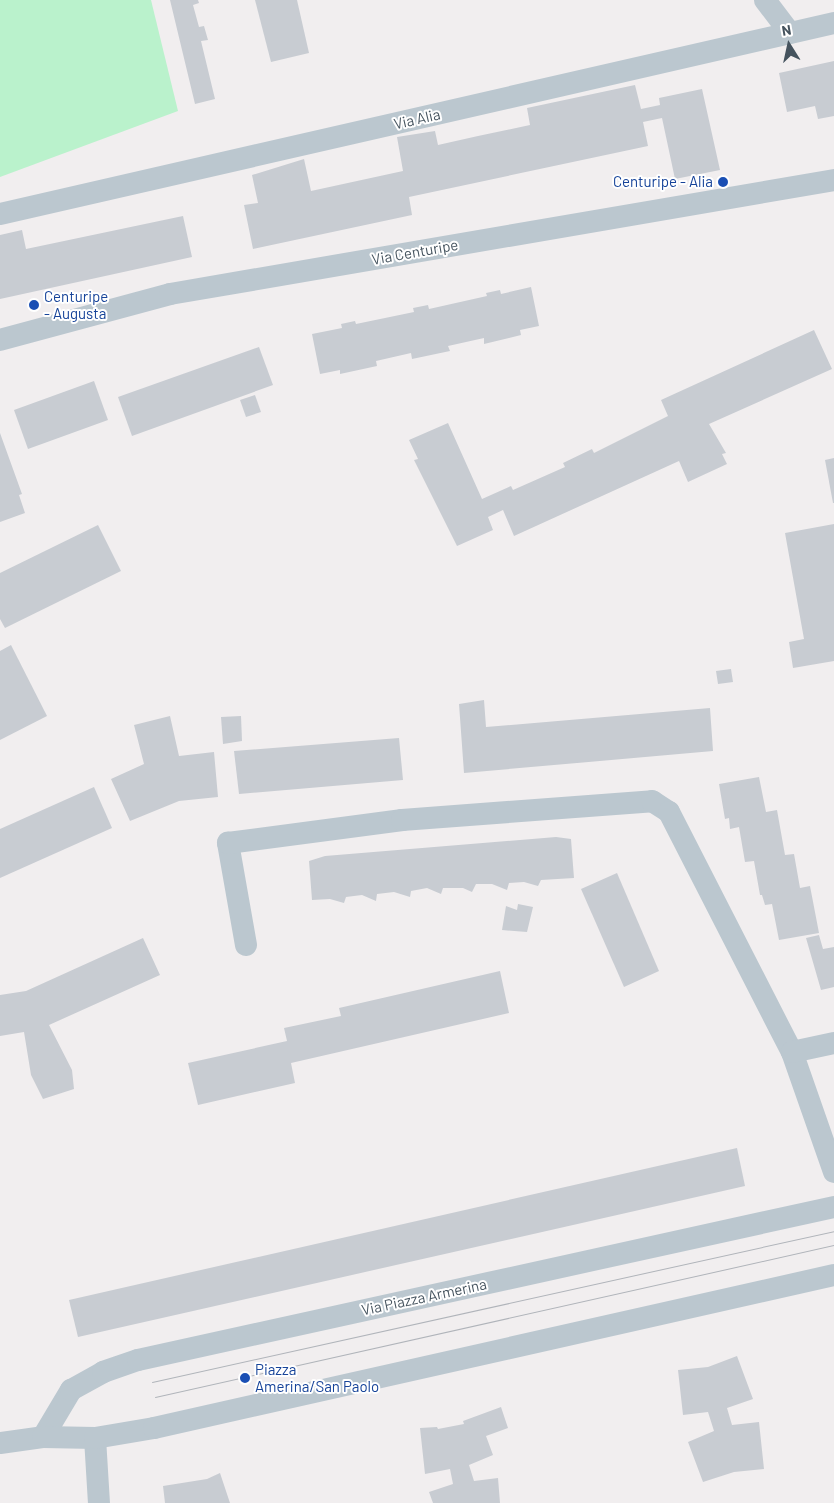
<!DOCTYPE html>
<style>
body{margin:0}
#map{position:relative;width:834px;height:1503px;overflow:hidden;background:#f1eeef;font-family:Barlow,sans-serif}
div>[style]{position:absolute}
.green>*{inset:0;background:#baf2cc}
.building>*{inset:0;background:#c8ccd2}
.minor>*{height:22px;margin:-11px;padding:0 11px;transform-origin:11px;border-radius:11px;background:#bbc7cf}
.tram>*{height:1px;margin:-0.5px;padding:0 0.5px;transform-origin:0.5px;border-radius:0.5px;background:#b0b4ba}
.dots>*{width:14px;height:14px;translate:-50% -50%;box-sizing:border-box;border:2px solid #fff;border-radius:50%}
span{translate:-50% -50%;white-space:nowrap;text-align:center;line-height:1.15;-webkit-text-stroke:4px #fff;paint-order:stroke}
.street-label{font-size:15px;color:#45535e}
.transit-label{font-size:15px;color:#164399}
.right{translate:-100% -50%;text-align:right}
.left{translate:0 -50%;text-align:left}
.north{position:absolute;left:764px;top:20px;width:50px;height:50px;-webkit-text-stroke:4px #fff;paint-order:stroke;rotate:350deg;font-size:14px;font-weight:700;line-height:20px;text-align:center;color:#45535e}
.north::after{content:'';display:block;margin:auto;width:18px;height:22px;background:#45535e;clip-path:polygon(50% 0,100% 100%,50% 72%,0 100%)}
</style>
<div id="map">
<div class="green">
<div style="clip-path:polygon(0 0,151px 0,178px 111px,0 177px)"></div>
</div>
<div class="building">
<div style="clip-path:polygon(170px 0,198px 0,199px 3px,193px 5px,199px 27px,204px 26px,208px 40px,201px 41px,215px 99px,195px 104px)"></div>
<div style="clip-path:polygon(255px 0,297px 0,309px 53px,271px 62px)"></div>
<div style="clip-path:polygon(834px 61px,834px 116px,818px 119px,815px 106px,787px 112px,779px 73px)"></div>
<div style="clip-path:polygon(635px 85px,641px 109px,660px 105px,659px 98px,702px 89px,720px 170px,675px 179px,662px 118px,643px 122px,648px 146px,409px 197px,412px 215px,253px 249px,244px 205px,258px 203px,252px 175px,304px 159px,311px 191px,403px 171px,397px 137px,435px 131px,438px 145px,478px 136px,530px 125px,527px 108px)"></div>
<div style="clip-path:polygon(183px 216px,192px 257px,0 299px,0 235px,22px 230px,26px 249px)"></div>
<div style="clip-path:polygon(531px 287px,539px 326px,520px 330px,521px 335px,484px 344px,484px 338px,448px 346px,450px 351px,412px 359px,411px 353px,376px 361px,377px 366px,340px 374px,340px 370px,320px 374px,312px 334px,342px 328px,341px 324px,355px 321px,356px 324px,414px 312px,413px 308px,428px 305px,429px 309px,487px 296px,486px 293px,500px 290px,501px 294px)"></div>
<div style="clip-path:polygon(814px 330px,832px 369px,709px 424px,726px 453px,722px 454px,727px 464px,688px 482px,679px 461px,514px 536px,503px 510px,488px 517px,493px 530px,457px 546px,414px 460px,418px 459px,409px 440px,448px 423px,482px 499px,511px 486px,513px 490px,565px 467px,563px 463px,592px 449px,594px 453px,668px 416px,661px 400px)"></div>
<div style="clip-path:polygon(259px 347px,273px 385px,132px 436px,118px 397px)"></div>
<div style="clip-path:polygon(94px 381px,108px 420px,28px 449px,14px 410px)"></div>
<div style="clip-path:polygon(255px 395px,261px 412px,246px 417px,240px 400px)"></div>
<div style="clip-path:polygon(0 433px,22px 494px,19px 495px,25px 513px,0 522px)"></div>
<div style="clip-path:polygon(834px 458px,834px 503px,833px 503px,825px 460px)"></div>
<div style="clip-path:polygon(834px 524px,834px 661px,793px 668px,789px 642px,804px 639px,785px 533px)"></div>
<div style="clip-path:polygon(98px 525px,121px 571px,5px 628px,0 619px,0 573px)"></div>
<div style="clip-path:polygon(11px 645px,47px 716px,0 740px,0 651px)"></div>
<div style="clip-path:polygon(731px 669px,733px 682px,718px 684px,716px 671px)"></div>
<div style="clip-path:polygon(484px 700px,486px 727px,710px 708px,713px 751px,464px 773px,459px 704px)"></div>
<div style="clip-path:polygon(170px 716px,179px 756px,214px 752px,218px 797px,179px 801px,130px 821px,111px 779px,144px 764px,134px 725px)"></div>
<div style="clip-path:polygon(241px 716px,242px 741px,223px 744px,221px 717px)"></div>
<div style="clip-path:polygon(399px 738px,403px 780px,239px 794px,234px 751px)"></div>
<div style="clip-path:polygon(759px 777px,766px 812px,777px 810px,785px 855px,794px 854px,800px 888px,810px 886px,819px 933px,779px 940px,772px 904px,765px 905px,762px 895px,760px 895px,754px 861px,745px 862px,739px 827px,730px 829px,729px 818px,725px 819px,719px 784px)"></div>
<div style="clip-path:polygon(94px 787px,112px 828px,0 878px,0 829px)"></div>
<div style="clip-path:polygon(556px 837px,571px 839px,574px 878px,541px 880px,538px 886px,524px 882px,509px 883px,507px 890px,492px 884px,476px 884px,472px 892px,463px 888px,443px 888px,441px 894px,427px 888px,411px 891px,410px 897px,394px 892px,377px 894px,376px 901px,362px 895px,346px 897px,344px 903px,330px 899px,312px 900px,309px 861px,325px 856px)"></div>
<div style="clip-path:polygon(617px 873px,659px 971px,624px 987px,581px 889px)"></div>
<div style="clip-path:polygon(518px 904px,533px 907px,527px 932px,502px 930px,506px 906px,517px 910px)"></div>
<div style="clip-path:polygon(819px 935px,823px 949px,834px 947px,834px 987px,821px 990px,806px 938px)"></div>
<div style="clip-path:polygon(143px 938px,160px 975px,49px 1025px,72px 1070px,74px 1089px,43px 1099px,31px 1075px,24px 1032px,0 1036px,0 995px,26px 991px)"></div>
<div style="clip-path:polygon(500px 971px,509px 1013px,291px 1063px,295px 1083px,198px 1105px,188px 1063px,287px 1041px,284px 1028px,341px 1016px,339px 1008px)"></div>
<div style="clip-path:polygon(737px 1148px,745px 1186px,78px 1337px,69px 1300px)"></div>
<div style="clip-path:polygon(737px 1356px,753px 1399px,727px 1408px,732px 1425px,759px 1422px,764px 1469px,734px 1472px,703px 1482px,688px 1442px,714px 1431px,708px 1412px,683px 1415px,678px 1370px,708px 1367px)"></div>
<div style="clip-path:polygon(501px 1407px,508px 1428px,486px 1436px,493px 1455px,469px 1465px,474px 1481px,498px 1478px,500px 1503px,433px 1503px,429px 1492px,453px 1484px,450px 1469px,425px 1474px,420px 1428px,437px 1427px,438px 1429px,464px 1424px,463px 1421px)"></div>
<div style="clip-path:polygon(220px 1473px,230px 1503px,165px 1503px,163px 1486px,207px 1479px)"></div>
</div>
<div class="minor">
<div style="left:765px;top:0;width:41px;rotate:52.9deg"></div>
<div style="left:0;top:214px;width:856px;rotate:-12.9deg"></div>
<div style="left:0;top:340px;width:176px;rotate:-15.1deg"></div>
<div style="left:170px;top:294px;width:674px;rotate:-9.74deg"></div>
<div style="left:246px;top:945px;width:104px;rotate:-100deg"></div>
<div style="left:228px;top:843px;width:176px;rotate:-7.5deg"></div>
<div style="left:402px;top:820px;width:251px;rotate:-4.3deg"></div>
<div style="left:652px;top:801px;width:20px;rotate:33deg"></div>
<div style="left:669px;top:812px;width:270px;rotate:62.9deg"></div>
<div style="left:792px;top:1052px;width:127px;rotate:70.7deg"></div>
<div style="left:792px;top:1052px;width:43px;rotate:-12.1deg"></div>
<div style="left:43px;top:1437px;width:55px;rotate:-59.2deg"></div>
<div style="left:71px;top:1390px;width:37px;rotate:-29deg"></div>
<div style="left:103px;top:1372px;width:37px;rotate:-19deg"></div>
<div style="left:138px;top:1360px;width:713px;rotate:-12.4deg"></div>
<div style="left:95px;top:1438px;width:65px;rotate:86.5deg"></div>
<div style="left:0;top:1443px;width:43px;rotate:-7.9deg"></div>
<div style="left:43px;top:1437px;width:52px;rotate:1.1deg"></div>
<div style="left:95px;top:1438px;width:60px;rotate:-9.6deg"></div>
<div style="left:154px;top:1428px;width:697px;rotate:-12.68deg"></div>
</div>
<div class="tram">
<div style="left:152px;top:1382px;width:699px;rotate:-12.48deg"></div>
<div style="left:155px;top:1397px;width:696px;rotate:-12.62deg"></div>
</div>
<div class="dots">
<div style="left:723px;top:182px;background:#1a4fb4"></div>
<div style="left:34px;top:305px;background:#1a4fb4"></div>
<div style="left:245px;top:1378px;background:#1a4fb4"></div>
</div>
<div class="street-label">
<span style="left:417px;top:119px;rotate:-13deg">Via Alia</span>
<span style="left:415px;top:252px;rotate:-10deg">Via Centuripe</span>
<span style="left:424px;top:1297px;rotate:-12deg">Via Piazza Armerina</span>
</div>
<div class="transit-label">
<span class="right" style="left:713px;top:182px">Centuripe - Alia</span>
<span class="left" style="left:44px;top:305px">Centuripe<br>- Augusta</span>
<span class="left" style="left:255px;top:1378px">Piazza<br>Amerina/San Paolo</span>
</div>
<div class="north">N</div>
</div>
